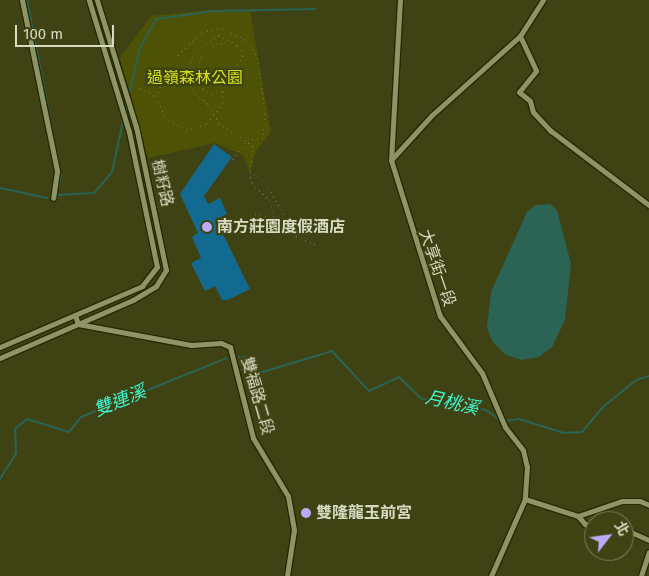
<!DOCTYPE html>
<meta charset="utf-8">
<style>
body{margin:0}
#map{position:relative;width:649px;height:576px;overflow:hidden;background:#3f4314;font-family:"Fira Sans","Noto Sans TC",sans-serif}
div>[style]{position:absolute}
.green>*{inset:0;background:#4d5204}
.water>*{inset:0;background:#2b6354}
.stream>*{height:2px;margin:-1px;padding:0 1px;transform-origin:1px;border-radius:1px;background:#2b6354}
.building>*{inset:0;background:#136a90}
.path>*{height:1px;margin-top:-0.5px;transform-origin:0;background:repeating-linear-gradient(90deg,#73774f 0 1px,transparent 0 5px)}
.roads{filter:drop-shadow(1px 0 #262905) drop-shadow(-1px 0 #262905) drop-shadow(0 1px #262905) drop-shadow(0 -1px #262905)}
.minor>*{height:5px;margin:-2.5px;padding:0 2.5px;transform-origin:2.5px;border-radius:2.5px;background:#8e9463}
.dots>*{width:14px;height:14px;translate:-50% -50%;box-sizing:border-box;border:2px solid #3f4314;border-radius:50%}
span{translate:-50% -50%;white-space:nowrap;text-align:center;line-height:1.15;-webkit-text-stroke:4.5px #3f4314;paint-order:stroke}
.park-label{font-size:16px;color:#d4e119}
.street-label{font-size:16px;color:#d7dbc2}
.poi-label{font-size:16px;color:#d7dbc2;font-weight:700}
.left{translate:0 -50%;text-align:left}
.water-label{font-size:18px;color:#3ff6ce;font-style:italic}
.north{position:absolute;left:584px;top:511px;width:50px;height:50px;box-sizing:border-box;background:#3f4314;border:1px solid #7c805a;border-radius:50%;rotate:60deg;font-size:14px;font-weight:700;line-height:20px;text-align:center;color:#d7dbc2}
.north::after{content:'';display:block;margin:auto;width:18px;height:22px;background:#bbaaf6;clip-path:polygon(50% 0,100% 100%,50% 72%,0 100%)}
.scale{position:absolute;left:15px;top:25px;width:99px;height:22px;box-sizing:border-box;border:2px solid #d7dbc2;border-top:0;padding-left:6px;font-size:15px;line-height:18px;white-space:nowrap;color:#d7dbc2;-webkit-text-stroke:4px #3f4314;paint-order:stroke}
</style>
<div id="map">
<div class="green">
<div style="clip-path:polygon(211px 10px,250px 11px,271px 132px,256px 151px,250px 173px,243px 155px,215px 143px,148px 158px,120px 58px,151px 16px)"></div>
</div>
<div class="water">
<div style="clip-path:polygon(550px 204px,557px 210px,571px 264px,565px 320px,552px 347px,539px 357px,522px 360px,506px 355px,492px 341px,487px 327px,491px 292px,527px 212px,536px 205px)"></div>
</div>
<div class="stream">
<div style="left:27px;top:0;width:179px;rotate:79.1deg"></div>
<div style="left:61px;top:176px;width:20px;rotate:105deg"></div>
<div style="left:129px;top:94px;width:47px;rotate:-76.6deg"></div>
<div style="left:140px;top:48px;width:33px;rotate:-61deg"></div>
<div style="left:156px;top:19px;width:58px;rotate:-8deg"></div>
<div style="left:213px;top:11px;width:102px;rotate:-1.1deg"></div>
<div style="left:126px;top:110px;width:5px;rotate:-79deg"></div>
<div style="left:0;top:188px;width:48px;rotate:12deg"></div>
<div style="left:56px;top:195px;width:38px;rotate:-3deg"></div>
<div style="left:94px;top:193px;width:28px;rotate:-49deg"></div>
<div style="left:112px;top:172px;width:52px;rotate:-77.8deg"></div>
<div style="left:239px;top:357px;width:6px"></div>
<div style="left:245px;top:357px;width:21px;rotate:47deg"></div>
<div style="left:503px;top:421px;width:16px;rotate:-7deg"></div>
<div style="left:519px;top:419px;width:47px;rotate:17.3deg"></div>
<div style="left:564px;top:433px;width:18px;rotate:-3deg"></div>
<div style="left:582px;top:432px;width:33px;rotate:-50deg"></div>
<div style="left:603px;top:407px;width:43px;rotate:-39.3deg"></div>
<div style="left:636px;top:380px;width:14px;rotate:-17deg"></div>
<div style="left:262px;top:430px;width:55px;rotate:-106.8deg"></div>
<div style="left:246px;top:377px;width:90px;rotate:-16.8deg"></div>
<div style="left:332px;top:351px;width:54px;rotate:47.2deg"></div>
<div style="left:369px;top:391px;width:33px;rotate:-25deg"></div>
<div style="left:399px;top:377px;width:32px;rotate:44deg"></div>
<div style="left:422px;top:399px;width:65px;rotate:9.8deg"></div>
<div style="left:486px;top:410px;width:16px;rotate:35deg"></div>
<div style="left:0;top:479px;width:31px;rotate:-58deg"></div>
<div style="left:16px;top:453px;width:24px;rotate:-92deg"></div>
<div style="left:15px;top:429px;width:16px;rotate:-40deg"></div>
<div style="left:27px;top:419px;width:44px;rotate:17.2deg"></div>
<div style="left:69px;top:432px;width:19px;rotate:-51deg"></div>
<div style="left:81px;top:417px;width:157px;rotate:-22deg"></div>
</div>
<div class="building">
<div style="clip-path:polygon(214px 144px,232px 157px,204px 196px,208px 204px,220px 198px,227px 214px,216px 220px,250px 289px,228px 300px,222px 300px,215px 286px,205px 291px,191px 263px,201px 258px,192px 237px,198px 233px,180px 194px)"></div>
</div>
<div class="path">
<div style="left:231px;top:41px;width:14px;rotate:168deg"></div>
<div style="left:217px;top:44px;width:21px;rotate:141deg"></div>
<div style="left:201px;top:57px;width:17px;rotate:103deg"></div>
<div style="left:197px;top:74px;width:16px;rotate:68deg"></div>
<div style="left:203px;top:89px;width:9px;rotate:32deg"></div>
<div style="left:211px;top:94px;width:12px;rotate:-14deg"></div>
<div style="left:223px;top:91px;width:41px;rotate:-60.9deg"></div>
<div style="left:243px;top:55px;width:12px;rotate:-121deg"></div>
<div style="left:237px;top:45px;width:21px;rotate:-151deg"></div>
<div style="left:219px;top:35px;width:30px;rotate:146deg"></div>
<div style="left:194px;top:52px;width:20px;rotate:108deg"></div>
<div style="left:188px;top:71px;width:19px;rotate:78deg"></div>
<div style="left:192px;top:90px;width:23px;rotate:41deg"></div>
<div style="left:209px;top:105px;width:21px;rotate:61deg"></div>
<div style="left:219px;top:123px;width:41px;rotate:34.1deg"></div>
<div style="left:253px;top:146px;width:25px;rotate:97deg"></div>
<div style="left:250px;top:171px;width:20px;rotate:37deg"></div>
<div style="left:266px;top:183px;width:61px;rotate:60.5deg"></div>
<div style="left:296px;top:236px;width:22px;rotate:24deg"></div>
<div style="left:140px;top:88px;width:18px;rotate:29deg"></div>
<div style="left:223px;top:91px;width:12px;rotate:90deg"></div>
<div style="left:223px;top:103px;width:27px;rotate:129deg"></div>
<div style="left:206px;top:124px;width:20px;rotate:162deg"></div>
<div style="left:187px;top:130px;width:22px;rotate:-153deg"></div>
<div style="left:167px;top:120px;width:25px;rotate:-116deg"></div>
<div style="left:156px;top:97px;width:38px;rotate:-67deg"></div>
<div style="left:171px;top:62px;width:43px;rotate:-44.1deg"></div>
<div style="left:202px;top:32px;width:20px;rotate:-11deg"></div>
<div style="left:222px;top:28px;width:28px;rotate:27deg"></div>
<div style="left:247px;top:41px;width:20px;rotate:57deg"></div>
<div style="left:258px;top:58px;width:56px;rotate:82.9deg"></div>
<div style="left:265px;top:114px;width:24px;rotate:95deg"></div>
<div style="left:263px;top:138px;width:14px;rotate:176deg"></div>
<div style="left:249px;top:139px;width:27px;rotate:129deg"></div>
<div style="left:250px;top:172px;width:11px;rotate:80deg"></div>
<div style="left:252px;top:183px;width:25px;rotate:45deg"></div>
<div style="left:270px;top:201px;width:35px;rotate:78deg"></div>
<div style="left:228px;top:219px;width:18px;rotate:19deg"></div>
<div style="left:245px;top:225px;width:15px;rotate:-48deg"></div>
<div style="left:255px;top:214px;width:34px;rotate:12deg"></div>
</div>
<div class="roads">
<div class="minor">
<div style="left:22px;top:0;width:175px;rotate:78.4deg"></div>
<div style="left:57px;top:171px;width:27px;rotate:98deg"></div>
<div style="left:400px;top:0;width:160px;rotate:93.2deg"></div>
<div style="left:391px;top:160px;width:164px;rotate:72.6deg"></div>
<div style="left:440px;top:316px;width:71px;rotate:53.6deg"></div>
<div style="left:482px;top:373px;width:59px;rotate:66.9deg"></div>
<div style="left:505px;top:427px;width:29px;rotate:52deg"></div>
<div style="left:523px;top:450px;width:17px;rotate:77deg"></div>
<div style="left:527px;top:467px;width:32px;rotate:94deg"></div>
<div style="left:525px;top:499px;width:84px;rotate:113.8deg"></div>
<div style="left:520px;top:36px;width:38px;rotate:65deg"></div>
<div style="left:536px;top:71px;width:27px;rotate:129deg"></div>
<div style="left:519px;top:92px;width:14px;rotate:39deg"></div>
<div style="left:530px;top:101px;width:11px;rotate:75deg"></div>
<div style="left:533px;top:112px;width:26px;rotate:47deg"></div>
<div style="left:551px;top:131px;width:123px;rotate:37.1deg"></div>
<div style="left:391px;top:160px;width:61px;rotate:-47.7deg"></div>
<div style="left:432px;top:115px;width:118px;rotate:-41.9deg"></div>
<div style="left:520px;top:36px;width:43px;rotate:-57.4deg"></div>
<div style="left:75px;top:315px;width:9px;rotate:72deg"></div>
<div style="left:78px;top:324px;width:115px;rotate:10.5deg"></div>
<div style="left:191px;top:345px;width:30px;rotate:-4deg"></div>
<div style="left:221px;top:343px;width:10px;rotate:24deg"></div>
<div style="left:230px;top:347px;width:94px;rotate:75.8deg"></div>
<div style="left:253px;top:438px;width:68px;rotate:58.9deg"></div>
<div style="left:288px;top:496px;width:35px;rotate:80deg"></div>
<div style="left:294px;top:530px;width:47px;rotate:98.7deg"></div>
<div style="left:0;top:347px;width:155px;rotate:-23.2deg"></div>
<div style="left:142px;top:286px;width:24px;rotate:-52deg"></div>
<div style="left:157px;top:267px;width:138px;rotate:-101.7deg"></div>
<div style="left:129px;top:132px;width:138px;rotate:-106.9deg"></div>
<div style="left:0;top:358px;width:145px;rotate:-23.6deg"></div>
<div style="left:133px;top:300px;width:27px;rotate:-31deg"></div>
<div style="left:156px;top:286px;width:19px;rotate:-58deg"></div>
<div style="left:166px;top:270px;width:146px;rotate:-101.8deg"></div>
<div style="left:136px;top:127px;width:133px;rotate:-107.1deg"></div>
<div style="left:525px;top:499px;width:56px;rotate:17.8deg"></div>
<div style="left:578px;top:516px;width:46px;rotate:-18.8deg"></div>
<div style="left:622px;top:501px;width:18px"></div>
<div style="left:640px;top:501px;width:10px;rotate:24deg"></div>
<div style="left:578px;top:516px;width:11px;rotate:49deg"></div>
<div style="left:585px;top:524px;width:9px;rotate:6deg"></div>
<div style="left:624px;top:529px;width:27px;rotate:24deg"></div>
<div style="left:641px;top:576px;width:25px;rotate:-72deg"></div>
</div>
</div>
<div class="dots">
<div style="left:207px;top:227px;background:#bbaaf6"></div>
<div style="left:306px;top:513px;background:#bbaaf6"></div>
</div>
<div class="park-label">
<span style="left:195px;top:78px">過嶺森林公園</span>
</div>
<div class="street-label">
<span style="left:162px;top:183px;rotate:77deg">樹籽路</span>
<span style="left:437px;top:268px;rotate:71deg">大享街一段</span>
<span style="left:257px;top:396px;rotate:74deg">雙福路二段</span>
</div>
<div class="poi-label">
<span class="left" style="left:217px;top:227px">南方莊園度假酒店</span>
<span class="left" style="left:316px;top:513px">雙隆龍玉前宮</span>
</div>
<div class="water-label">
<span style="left:120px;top:401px;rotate:-22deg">雙連溪</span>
<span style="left:452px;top:403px;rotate:13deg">月桃溪</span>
</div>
<div class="north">北</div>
<div class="scale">100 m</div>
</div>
